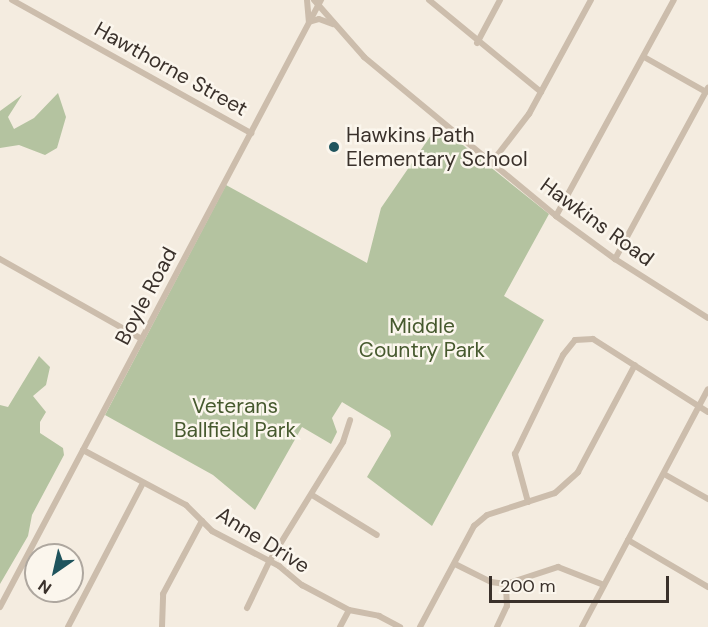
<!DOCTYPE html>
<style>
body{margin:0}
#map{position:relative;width:708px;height:627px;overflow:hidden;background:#f4ece0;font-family:"DM Sans",sans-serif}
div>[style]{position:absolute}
.green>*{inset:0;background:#b4c3a0}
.minor>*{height:6px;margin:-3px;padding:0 3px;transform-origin:3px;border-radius:3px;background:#ccbdac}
.dots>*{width:16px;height:16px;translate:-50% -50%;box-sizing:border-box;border:3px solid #fbf6ed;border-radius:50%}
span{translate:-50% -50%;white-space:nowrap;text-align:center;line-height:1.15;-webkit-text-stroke:5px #fbf6ed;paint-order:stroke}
.street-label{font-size:21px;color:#3a312b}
.poi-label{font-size:21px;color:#3a312b}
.left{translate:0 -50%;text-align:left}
.park-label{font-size:21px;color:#46592e}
.north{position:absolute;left:24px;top:543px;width:60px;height:60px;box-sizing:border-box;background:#fbf6ed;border:2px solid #aea79f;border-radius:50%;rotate:214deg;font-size:16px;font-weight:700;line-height:24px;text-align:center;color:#3a312b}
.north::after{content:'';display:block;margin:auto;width:21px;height:27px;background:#1f545d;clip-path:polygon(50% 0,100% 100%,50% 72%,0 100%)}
.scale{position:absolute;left:489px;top:576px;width:180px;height:27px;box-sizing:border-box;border:3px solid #3a312b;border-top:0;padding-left:8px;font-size:18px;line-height:21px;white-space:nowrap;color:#3a312b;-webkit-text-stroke:4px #fbf6ed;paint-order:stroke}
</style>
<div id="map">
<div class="green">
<div style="clip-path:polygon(58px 93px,66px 117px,57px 148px,45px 155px,19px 145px,0 148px,0 111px,22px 95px,8px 117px,14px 129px,34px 118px)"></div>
<div style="clip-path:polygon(438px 125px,549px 214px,504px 296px,544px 320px,432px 526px,367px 477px,391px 436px,390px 431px,342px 402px,332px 418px,337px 432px,331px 444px,302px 427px,255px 510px,213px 475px,105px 415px,226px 185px,367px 263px,381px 208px)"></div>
<div style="clip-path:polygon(39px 356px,50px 367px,46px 385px,33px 396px,46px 412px,40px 422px,40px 433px,63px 448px,64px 455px,32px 515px,28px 536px,0 584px,0 405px,8px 407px)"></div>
</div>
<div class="minor">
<div style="left:12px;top:0;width:274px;rotate:29.1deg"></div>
<div style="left:307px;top:0;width:22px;rotate:85deg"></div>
<div style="left:309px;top:22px;width:10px;rotate:-17deg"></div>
<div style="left:319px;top:19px;width:15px;rotate:20deg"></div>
<div style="left:314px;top:0;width:76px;rotate:48.7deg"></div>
<div style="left:364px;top:57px;width:249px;rotate:39.6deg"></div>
<div style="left:556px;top:216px;width:73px;rotate:36.1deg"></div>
<div style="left:615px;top:259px;width:110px;rotate:32.4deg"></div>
<div style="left:429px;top:0;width:145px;rotate:39.4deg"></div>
<div style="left:477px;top:43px;width:49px;rotate:-61.9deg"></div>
<div style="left:644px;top:57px;width:71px;rotate:29.4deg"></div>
<div style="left:492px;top:162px;width:61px;rotate:-52.4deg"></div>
<div style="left:529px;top:114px;width:130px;rotate:-61.5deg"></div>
<div style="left:556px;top:216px;width:246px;rotate:-61.4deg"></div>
<div style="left:0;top:259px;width:163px;rotate:29.4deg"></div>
<div style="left:615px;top:259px;width:195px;rotate:-61.5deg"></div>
<div style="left:83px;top:450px;width:117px;rotate:28.1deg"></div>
<div style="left:186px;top:505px;width:37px;rotate:45deg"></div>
<div style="left:212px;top:531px;width:76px;rotate:27.6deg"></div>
<div style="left:279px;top:566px;width:30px;rotate:40deg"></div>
<div style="left:302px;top:585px;width:53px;rotate:28deg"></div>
<div style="left:349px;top:610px;width:31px;rotate:11deg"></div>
<div style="left:379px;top:616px;width:24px;rotate:28deg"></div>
<div style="left:664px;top:474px;width:51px;rotate:29.6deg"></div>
<div style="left:312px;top:495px;width:76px;rotate:31.6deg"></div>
<div style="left:528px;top:502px;width:50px;rotate:-105.2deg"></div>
<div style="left:515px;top:454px;width:110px;rotate:-64.1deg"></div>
<div style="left:563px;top:355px;width:19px;rotate:-51deg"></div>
<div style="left:575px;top:340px;width:18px;rotate:-3deg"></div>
<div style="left:593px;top:339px;width:136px;rotate:32.4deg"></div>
<div style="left:628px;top:540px;width:93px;rotate:30.4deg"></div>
<div style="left:455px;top:564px;width:40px;rotate:26.6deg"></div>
<div style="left:491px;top:582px;width:15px;rotate:8deg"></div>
<div style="left:506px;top:584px;width:55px;rotate:-18.1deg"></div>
<div style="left:558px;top:567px;width:49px;rotate:21.4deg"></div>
<div style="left:0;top:607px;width:687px;rotate:-62.13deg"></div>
<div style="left:247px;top:608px;width:51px;rotate:-64.4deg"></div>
<div style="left:269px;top:562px;width:141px;rotate:-58.3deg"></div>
<div style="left:343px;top:442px;width:23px;rotate:-72deg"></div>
<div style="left:68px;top:627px;width:162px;rotate:-62.5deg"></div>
<div style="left:162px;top:627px;width:33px;rotate:-88deg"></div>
<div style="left:163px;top:594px;width:83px;rotate:-61.9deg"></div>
<div style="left:340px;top:627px;width:19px;rotate:-62deg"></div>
<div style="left:420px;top:627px;width:115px;rotate:-61.9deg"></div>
<div style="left:474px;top:526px;width:17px;rotate:-40deg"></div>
<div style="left:487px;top:515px;width:71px;rotate:-17.9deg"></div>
<div style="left:555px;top:493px;width:31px;rotate:-42deg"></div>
<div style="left:578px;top:472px;width:121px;rotate:-62deg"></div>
<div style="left:497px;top:627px;width:23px;rotate:-65deg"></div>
<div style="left:507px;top:606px;width:22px;rotate:-93deg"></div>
<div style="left:582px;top:627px;width:269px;rotate:-62.1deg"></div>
</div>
<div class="dots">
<div style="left:334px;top:147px;background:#1f545d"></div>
</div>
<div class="street-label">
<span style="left:171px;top:69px;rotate:29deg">Hawthorne Street</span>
<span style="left:597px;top:222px;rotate:36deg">Hawkins Road</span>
<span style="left:146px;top:296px;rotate:-62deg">Boyle Road</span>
<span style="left:263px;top:540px;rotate:32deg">Anne Drive</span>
</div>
<div class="poi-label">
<span class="left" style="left:346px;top:147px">Hawkins Path<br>Elementary School</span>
</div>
<div class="park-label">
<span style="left:422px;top:338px">Middle<br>Country Park</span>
<span style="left:235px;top:418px">Veterans<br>Ballfield Park</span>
</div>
<div class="north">N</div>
<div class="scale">200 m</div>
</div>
